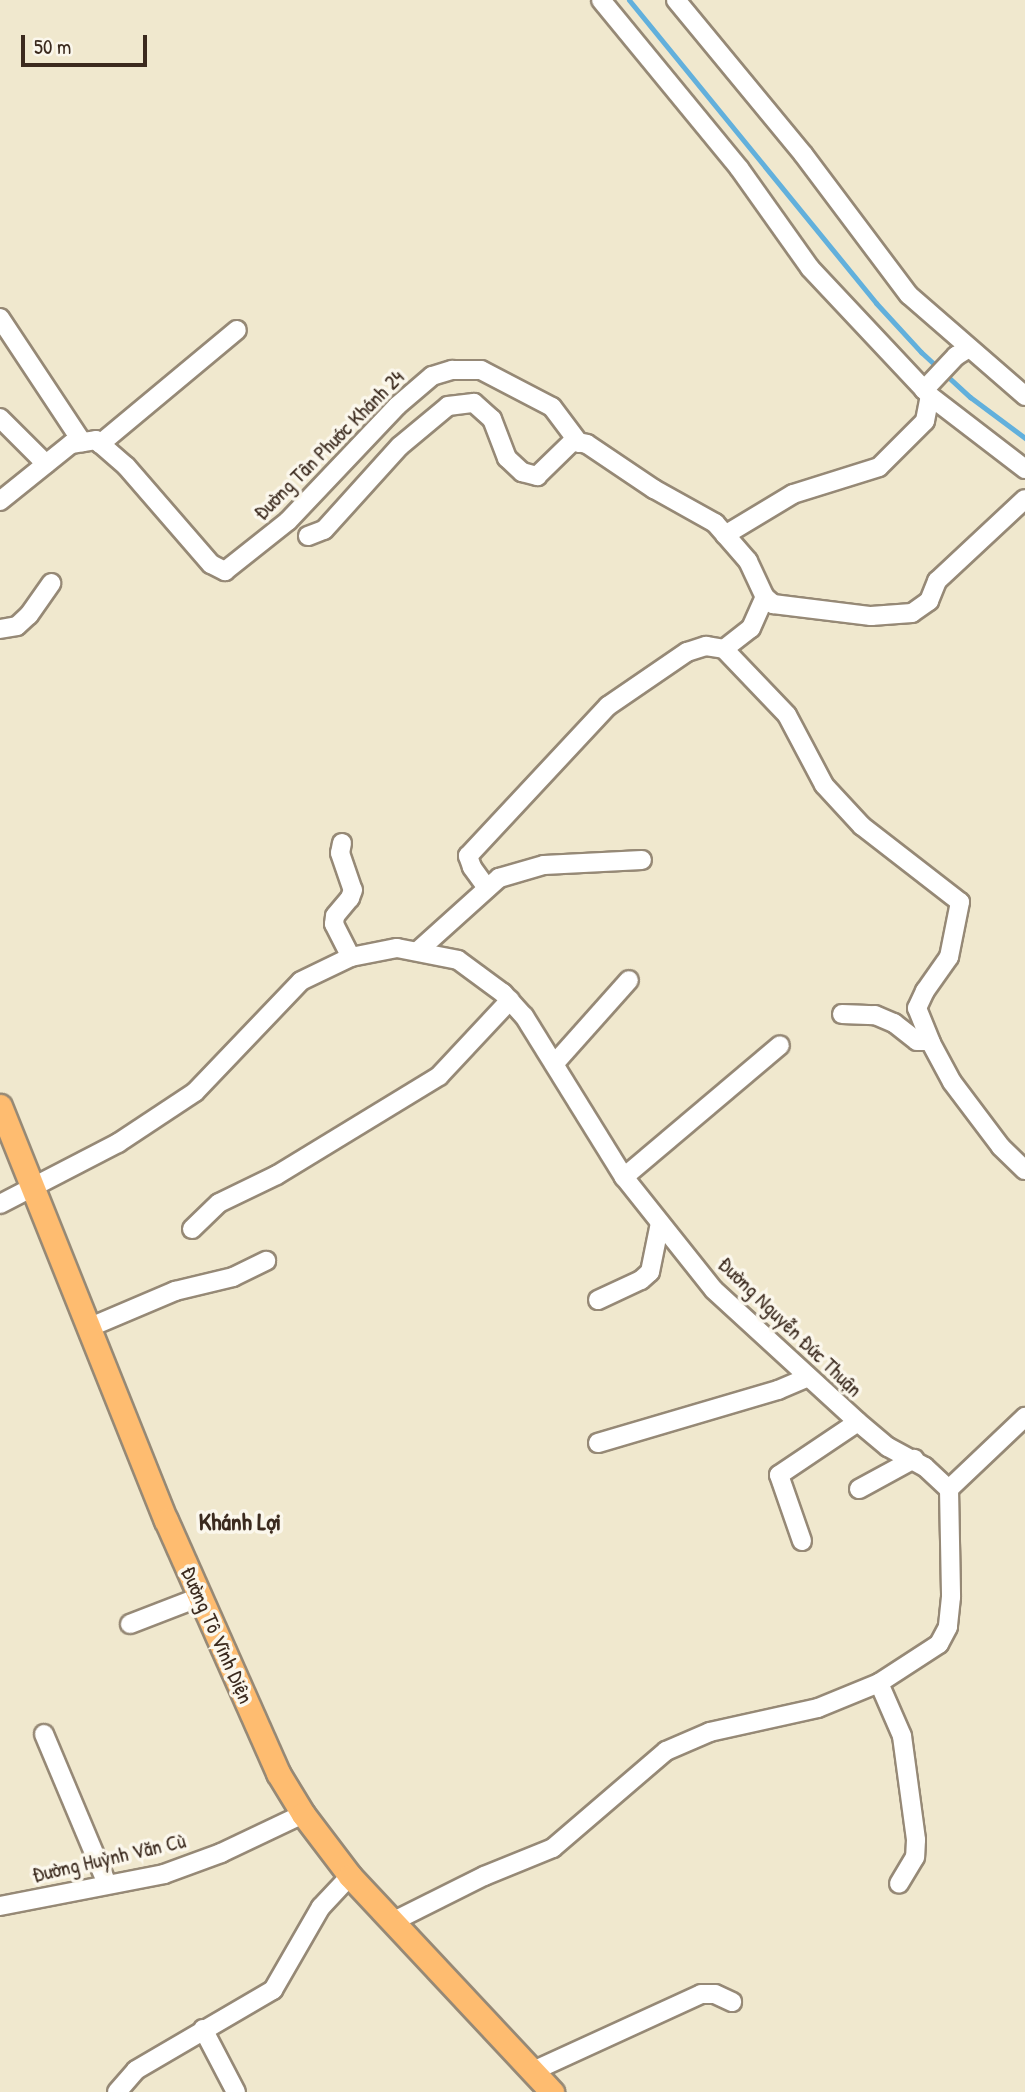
<!DOCTYPE html>
<meta charset="utf-8">
<style>
body{margin:0}
#map{position:relative;width:1025px;height:2092px;overflow:hidden;background:#f0e8ce;font-family:"Patrick Hand",sans-serif}
div>[style]{position:absolute}
.stream>*{height:5px;margin:-2.5px;padding:0 2.5px;transform-origin:2.5px;border-radius:2.5px;background:#62b0dc}
.roads{filter:drop-shadow(2px 0 #968976) drop-shadow(-2px 0 #968976) drop-shadow(0 2px #968976) drop-shadow(0 -2px #968976)}
.minor>*{height:18px;margin:-9px;padding:0 9px;transform-origin:9px;border-radius:9px;background:#fff}
.major>*{height:23px;margin:-11.5px;padding:0 11.5px;transform-origin:11.5px;border-radius:11.5px;background:#febc70}
span{translate:-50% -50%;white-space:nowrap;text-align:center;line-height:1.15;-webkit-text-stroke:7px #fbf7ec;paint-order:stroke}
.street-label{font-size:21px;color:#3b2a1e}
.quarter-label{font-size:24px;color:#3b2a1e;font-weight:700}
.scale{position:absolute;left:21px;top:35px;width:126px;height:32px;box-sizing:border-box;border:4px solid #3b2a1e;border-top:0;padding-left:9px;font-size:21px;line-height:24px;white-space:nowrap;color:#3b2a1e;-webkit-text-stroke:5px #fbf7ec;paint-order:stroke}
</style>
<div id="map">
<div class="stream">
<div style="left:629px;top:0;width:391px;rotate:50.8deg"></div>
<div style="left:876px;top:303px;width:67px;rotate:47.4deg"></div>
<div style="left:921px;top:352px;width:67px;rotate:42.6deg"></div>
<div style="left:970px;top:397px;width:69px;rotate:36.7deg"></div>
</div>
<div class="roads">
<div class="minor">
<div style="left:601px;top:0;width:217px;rotate:50.6deg"></div>
<div style="left:739px;top:168px;width:123px;rotate:54.6deg"></div>
<div style="left:810px;top:268px;width:175px;rotate:46.8deg"></div>
<div style="left:930px;top:396px;width:120px;rotate:37.5deg"></div>
<div style="left:676px;top:0;width:200px;rotate:50.5deg"></div>
<div style="left:803px;top:154px;width:176px;rotate:53.1deg"></div>
<div style="left:909px;top:295px;width:154px;rotate:41deg"></div>
<div style="left:0;top:318px;width:149px;rotate:56.5deg"></div>
<div style="left:924px;top:390px;width:47px;rotate:-46.7deg"></div>
<div style="left:956px;top:356px;width:15px;rotate:-32deg"></div>
<div style="left:0;top:418px;width:65px;rotate:45deg"></div>
<div style="left:100px;top:444px;width:178px;rotate:-39.8deg"></div>
<div style="left:0;top:501px;width:91px;rotate:-38.8deg"></div>
<div style="left:71px;top:444px;width:25px;rotate:-9deg"></div>
<div style="left:96px;top:440px;width:40px;rotate:41deg"></div>
<div style="left:126px;top:466px;width:130px;rotate:49.1deg"></div>
<div style="left:211px;top:564px;width:16px;rotate:27deg"></div>
<div style="left:225px;top:571px;width:80px;rotate:-38.4deg"></div>
<div style="left:288px;top:521px;width:158px;rotate:-46.5deg"></div>
<div style="left:397px;top:406px;width:46px;rotate:-40.6deg"></div>
<div style="left:432px;top:376px;width:21px;rotate:-17deg"></div>
<div style="left:452px;top:370px;width:29px"></div>
<div style="left:481px;top:370px;width:80px;rotate:27.5deg"></div>
<div style="left:552px;top:407px;width:45px;rotate:53.1deg"></div>
<div style="left:725px;top:535px;width:79px;rotate:-31.1deg"></div>
<div style="left:793px;top:494px;width:90px;rotate:-17.4deg"></div>
<div style="left:879px;top:467px;width:65px;rotate:-45deg"></div>
<div style="left:925px;top:421px;width:25px;rotate:-79deg"></div>
<div style="left:308px;top:536px;width:17px;rotate:-21deg"></div>
<div style="left:324px;top:530px;width:113px;rotate:-47.9deg"></div>
<div style="left:400px;top:446px;width:62px;rotate:-39.8deg"></div>
<div style="left:448px;top:406px;width:26px;rotate:-7deg"></div>
<div style="left:474px;top:403px;width:24px;rotate:42deg"></div>
<div style="left:492px;top:419px;width:42px;rotate:69deg"></div>
<div style="left:507px;top:458px;width:21px;rotate:43deg"></div>
<div style="left:522px;top:472px;width:16px;rotate:15deg"></div>
<div style="left:537px;top:476px;width:50px;rotate:-44.2deg"></div>
<div style="left:573px;top:441px;width:14px;rotate:12deg"></div>
<div style="left:587px;top:444px;width:81px;rotate:33.9deg"></div>
<div style="left:654px;top:489px;width:70px;rotate:29.1deg"></div>
<div style="left:715px;top:523px;width:50px;rotate:49deg"></div>
<div style="left:748px;top:561px;width:40px;rotate:65deg"></div>
<div style="left:765px;top:597px;width:11px;rotate:41deg"></div>
<div style="left:773px;top:604px;width:99px;rotate:7deg"></div>
<div style="left:871px;top:616px;width:41px;rotate:-4.2deg"></div>
<div style="left:912px;top:613px;width:21px;rotate:-35deg"></div>
<div style="left:929px;top:601px;width:22px;rotate:-68deg"></div>
<div style="left:937px;top:581px;width:120px;rotate:-43deg"></div>
<div style="left:0;top:629px;width:17px;rotate:-10deg"></div>
<div style="left:17px;top:626px;width:16px;rotate:-43deg"></div>
<div style="left:29px;top:615px;width:39px;rotate:-55deg"></div>
<div style="left:724px;top:649px;width:34px;rotate:-38deg"></div>
<div style="left:751px;top:628px;width:34px;rotate:-66deg"></div>
<div style="left:342px;top:843px;width:10px;rotate:101deg"></div>
<div style="left:340px;top:853px;width:39px;rotate:71deg"></div>
<div style="left:353px;top:890px;width:9px;rotate:111deg"></div>
<div style="left:350px;top:898px;width:23px;rotate:130deg"></div>
<div style="left:335px;top:916px;width:8px;rotate:97deg"></div>
<div style="left:334px;top:924px;width:37px;rotate:63deg"></div>
<div style="left:487px;top:888px;width:26px;rotate:-126deg"></div>
<div style="left:472px;top:867px;width:12px;rotate:-110deg"></div>
<div style="left:468px;top:856px;width:205px;rotate:-47deg"></div>
<div style="left:608px;top:706px;width:96px;rotate:-34.4deg"></div>
<div style="left:687px;top:652px;width:20px;rotate:-18deg"></div>
<div style="left:706px;top:646px;width:18px;rotate:9deg"></div>
<div style="left:724px;top:649px;width:91px;rotate:46.3deg"></div>
<div style="left:787px;top:715px;width:79px;rotate:62.1deg"></div>
<div style="left:824px;top:785px;width:56px;rotate:47.2deg"></div>
<div style="left:862px;top:826px;width:124px;rotate:37.8deg"></div>
<div style="left:960px;top:902px;width:56px;rotate:101.3deg"></div>
<div style="left:949px;top:957px;width:42px;rotate:125.2deg"></div>
<div style="left:925px;top:991px;width:19px;rotate:115deg"></div>
<div style="left:917px;top:1008px;width:38px;rotate:68deg"></div>
<div style="left:931px;top:1043px;width:44px;rotate:61.7deg"></div>
<div style="left:952px;top:1082px;width:81px;rotate:53deg"></div>
<div style="left:1001px;top:1147px;width:33px;rotate:44deg"></div>
<div style="left:419px;top:950px;width:108px;rotate:-42deg"></div>
<div style="left:499px;top:878px;width:47px;rotate:-16.1deg"></div>
<div style="left:544px;top:865px;width:98px;rotate:-2.9deg"></div>
<div style="left:842px;top:1014px;width:33px;rotate:2deg"></div>
<div style="left:875px;top:1015px;width:21px;rotate:23deg"></div>
<div style="left:894px;top:1023px;width:29px;rotate:38deg"></div>
<div style="left:917px;top:1041px;width:13px"></div>
<div style="left:555px;top:1063px;width:111px;rotate:-48.3deg"></div>
<div style="left:624px;top:1177px;width:204px;rotate:-40.2deg"></div>
<div style="left:0;top:1204px;width:133px;rotate:-27.3deg"></div>
<div style="left:118px;top:1143px;width:92px;rotate:-33.5deg"></div>
<div style="left:195px;top:1092px;width:153px;rotate:-46.3deg"></div>
<div style="left:301px;top:981px;width:55px;rotate:-25.6deg"></div>
<div style="left:351px;top:957px;width:47px;rotate:-11.1deg"></div>
<div style="left:397px;top:948px;width:62px;rotate:11.1deg"></div>
<div style="left:458px;top:960px;width:56px;rotate:36.3deg"></div>
<div style="left:503px;top:993px;width:31px;rotate:48deg"></div>
<div style="left:524px;top:1016px;width:190px;rotate:58.2deg"></div>
<div style="left:624px;top:1177px;width:144px;rotate:51.5deg"></div>
<div style="left:714px;top:1290px;width:195px;rotate:42.5deg"></div>
<div style="left:858px;top:1422px;width:39px;rotate:40deg"></div>
<div style="left:888px;top:1447px;width:42px;rotate:28.4deg"></div>
<div style="left:925px;top:1467px;width:33px;rotate:43deg"></div>
<div style="left:949px;top:1489px;width:108px;rotate:88.9deg"></div>
<div style="left:951px;top:1597px;width:30px;rotate:96deg"></div>
<div style="left:948px;top:1627px;width:19px;rotate:118deg"></div>
<div style="left:939px;top:1644px;width:72px;rotate:147deg"></div>
<div style="left:879px;top:1683px;width:66px;rotate:157.7deg"></div>
<div style="left:818px;top:1708px;width:111px;rotate:167.5deg"></div>
<div style="left:710px;top:1732px;width:48px;rotate:156.6deg"></div>
<div style="left:666px;top:1751px;width:149px;rotate:139.4deg"></div>
<div style="left:553px;top:1848px;width:74px;rotate:157.9deg"></div>
<div style="left:484px;top:1876px;width:103px;rotate:153.4deg"></div>
<div style="left:192px;top:1229px;width:37px;rotate:-44deg"></div>
<div style="left:219px;top:1203px;width:64px;rotate:-25.8deg"></div>
<div style="left:277px;top:1175px;width:190px;rotate:-31.4deg"></div>
<div style="left:439px;top:1076px;width:104px;rotate:-46.9deg"></div>
<div style="left:598px;top:1300px;width:47px;rotate:-24.9deg"></div>
<div style="left:641px;top:1280px;width:12px;rotate:-42deg"></div>
<div style="left:650px;top:1272px;width:50px;rotate:-78.5deg"></div>
<div style="left:88px;top:1328px;width:95px;rotate:-23deg"></div>
<div style="left:175px;top:1291px;width:60px;rotate:-13.6deg"></div>
<div style="left:233px;top:1277px;width:37px;rotate:-26deg"></div>
<div style="left:598px;top:1443px;width:188px;rotate:-16.4deg"></div>
<div style="left:778px;top:1390px;width:30px;rotate:-23deg"></div>
<div style="left:859px;top:1489px;width:63px;rotate:-28.6deg"></div>
<div style="left:949px;top:1489px;width:105px;rotate:-43.5deg"></div>
<div style="left:802px;top:1541px;width:70px;rotate:-109.2deg"></div>
<div style="left:779px;top:1475px;width:95px;rotate:-33.9deg"></div>
<div style="left:130px;top:1624px;width:75px;rotate:-21.1deg"></div>
<div style="left:879px;top:1683px;width:58px;rotate:66.5deg"></div>
<div style="left:902px;top:1736px;width:105px;rotate:82.3deg"></div>
<div style="left:916px;top:1840px;width:17px;rotate:93deg"></div>
<div style="left:915px;top:1857px;width:31px;rotate:121deg"></div>
<div style="left:44px;top:1734px;width:163px;rotate:67.2deg"></div>
<div style="left:0;top:1906px;width:167px;rotate:-11deg"></div>
<div style="left:164px;top:1874px;width:61px;rotate:-20.2deg"></div>
<div style="left:221px;top:1853px;width:91px;rotate:-25.4deg"></div>
<div style="left:203px;top:2029px;width:71px;rotate:62.4deg"></div>
<div style="left:531px;top:2072px;width:187px;rotate:-24.6deg"></div>
<div style="left:701px;top:1994px;width:14px"></div>
<div style="left:715px;top:1994px;width:19px;rotate:25deg"></div>
<div style="left:117px;top:2092px;width:29px;rotate:-49deg"></div>
<div style="left:136px;top:2070px;width:159px;rotate:-30.3deg"></div>
<div style="left:273px;top:1990px;width:96px;rotate:-60deg"></div>
<div style="left:321px;top:1907px;width:42px;rotate:-46.9deg"></div>
</div>
<div class="major">
<div style="left:0;top:1106px;width:446px;rotate:68.2deg"></div>
<div style="left:166px;top:1520px;width:277px;rotate:66.1deg"></div>
<div style="left:278px;top:1773px;width:48px;rotate:58.6deg"></div>
<div style="left:303px;top:1814px;width:78px;rotate:52.8deg"></div>
<div style="left:350px;top:1876px;width:296px;rotate:46.9deg"></div>
</div>
</div>
<div class="street-label">
<span style="left:329px;top:445px;rotate:-45deg">Đường Tân Phước Khánh 24</span>
<span style="left:790px;top:1327px;rotate:44deg">Đường Nguyễn Đức Thuận</span>
<span style="left:217px;top:1635px;rotate:66deg">Đường Tô Vĩnh Diện</span>
<span style="left:109px;top:1858px;rotate:-13deg">Đường Huỳnh Văn Cù</span>
</div>
<div class="quarter-label">
<span style="left:240px;top:1522px">Khánh Lợi</span>
</div>
<div class="scale">50 m</div>
</div>
